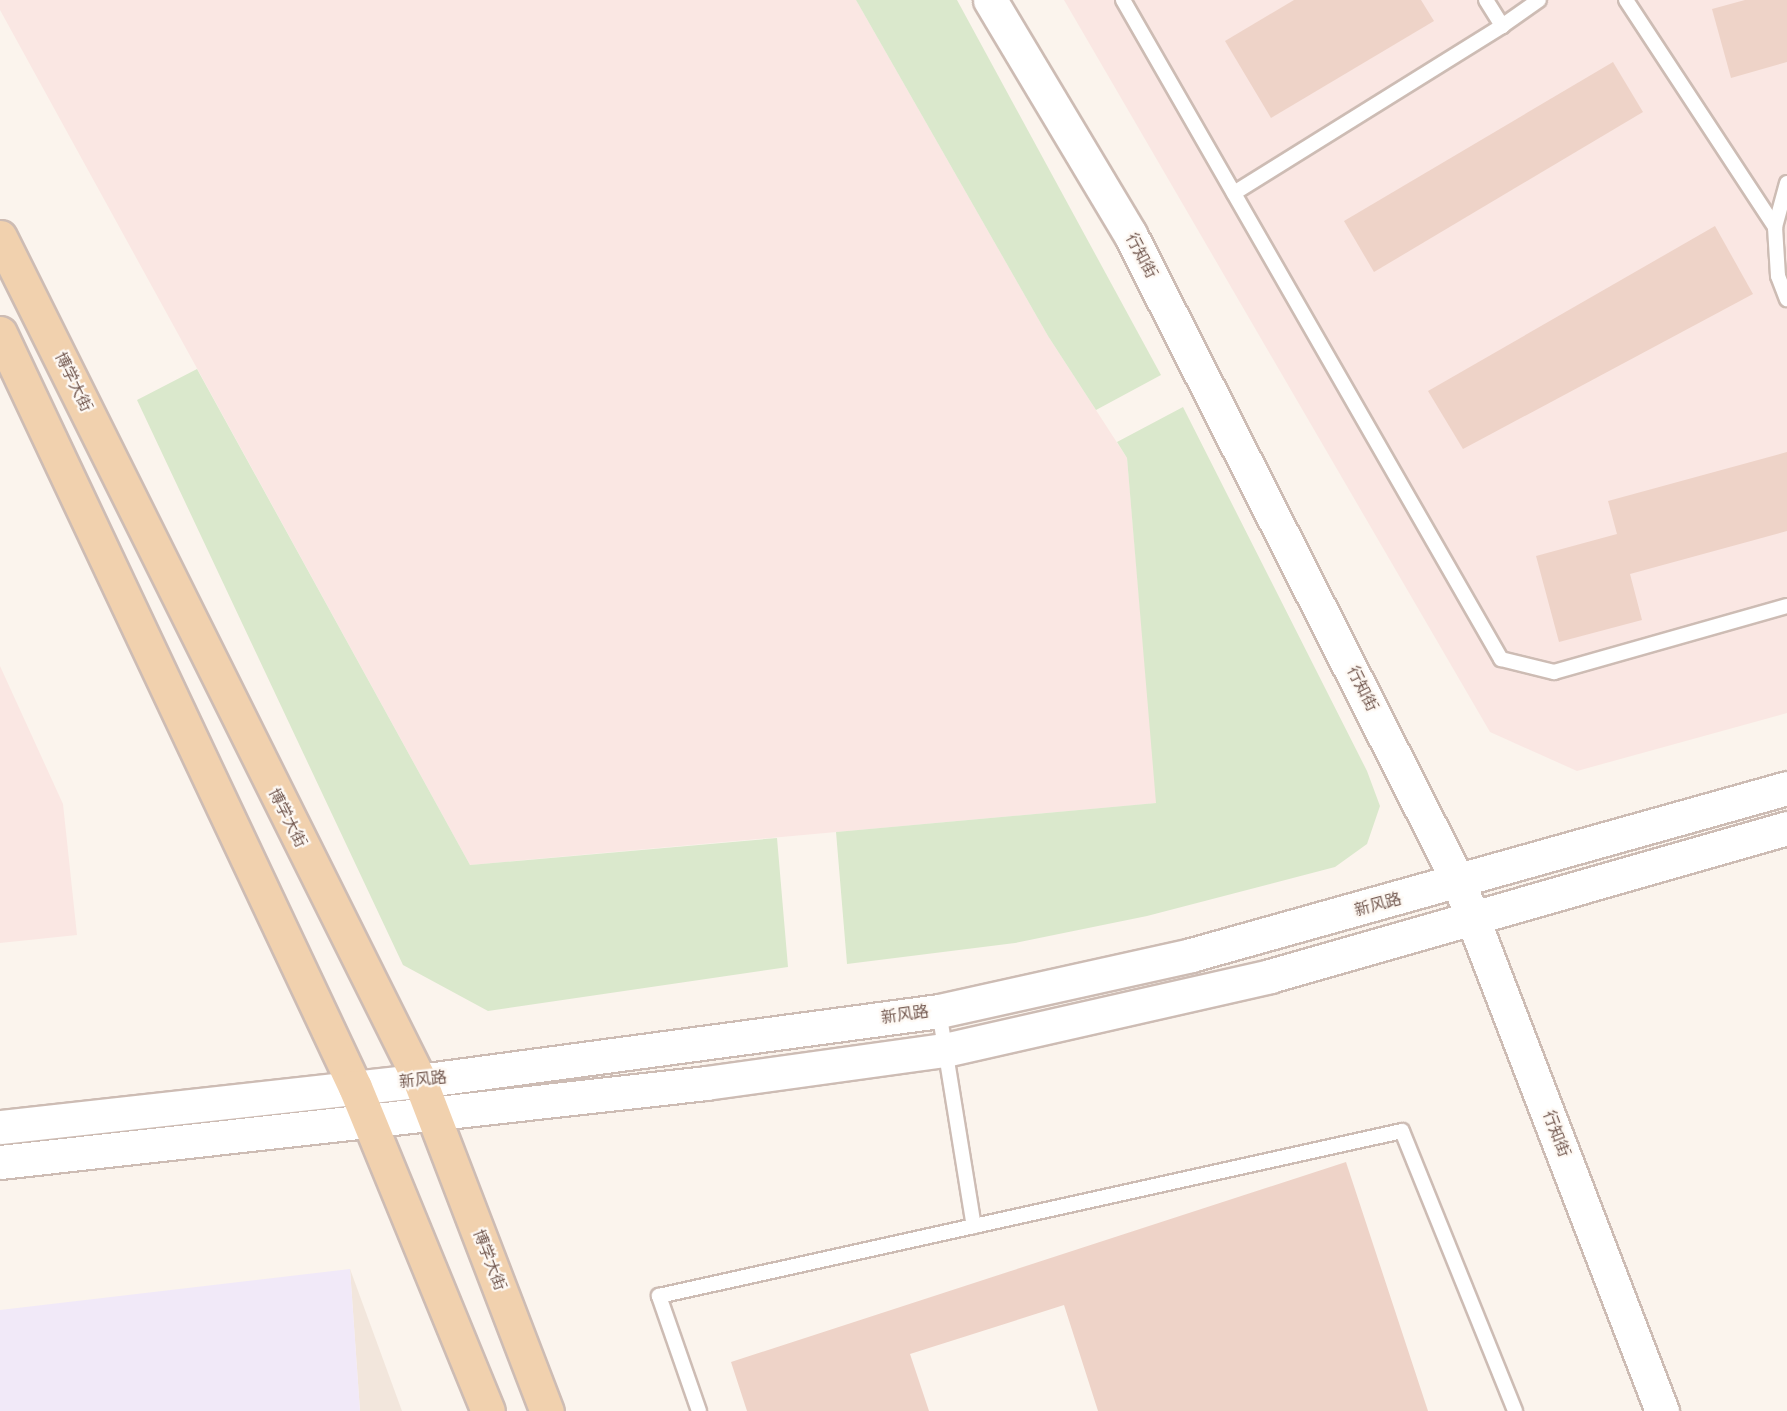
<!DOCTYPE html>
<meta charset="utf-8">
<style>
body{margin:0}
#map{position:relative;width:1787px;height:1411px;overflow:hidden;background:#fbf4ed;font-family:"Varela Round","Noto Sans SC",sans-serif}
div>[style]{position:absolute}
.residential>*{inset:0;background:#f2e6dc}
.commercial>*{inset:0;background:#fae7e3}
.education>*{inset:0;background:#f1e9f8}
.green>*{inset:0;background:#dae8cc}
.building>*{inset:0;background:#eed3c8}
.roads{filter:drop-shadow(2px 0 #cdbcb4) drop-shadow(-2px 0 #cdbcb4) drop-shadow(0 2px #cdbcb4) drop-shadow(0 -2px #cdbcb4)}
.lane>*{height:14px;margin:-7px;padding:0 7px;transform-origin:7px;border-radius:7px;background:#fff}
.secondary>*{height:33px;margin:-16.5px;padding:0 16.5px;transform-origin:16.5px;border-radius:16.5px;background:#fff}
.primary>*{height:33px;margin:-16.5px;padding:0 16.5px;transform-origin:16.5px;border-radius:16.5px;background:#f1d1ae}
span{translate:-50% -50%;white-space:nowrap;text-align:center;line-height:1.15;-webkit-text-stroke:4.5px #fef9f4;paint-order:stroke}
.street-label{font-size:16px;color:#755b52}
</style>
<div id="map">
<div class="residential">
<div style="clip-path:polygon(350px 1269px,402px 1411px,360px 1411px)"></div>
</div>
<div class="commercial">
<div style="clip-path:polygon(0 0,856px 0,1048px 336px,1127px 458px,1157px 803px,470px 865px,0 10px)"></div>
<div style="clip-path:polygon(1064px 0,1787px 0,1787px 713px,1577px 771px,1490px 732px)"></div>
<div style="clip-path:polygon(0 666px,63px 804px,77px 935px,0 943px)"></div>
</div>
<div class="education">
<div style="clip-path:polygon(350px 1269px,360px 1411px,0 1411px,0 1310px)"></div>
</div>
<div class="green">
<div style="clip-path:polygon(856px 0,957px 0,1161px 375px,1096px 410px,1048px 336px)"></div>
<div style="clip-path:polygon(197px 369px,470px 865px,777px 838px,788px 967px,488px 1011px,403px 965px,137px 400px)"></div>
<div style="clip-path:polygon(1183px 407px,1367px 771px,1380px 806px,1367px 844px,1335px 867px,1147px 916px,1015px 943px,847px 964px,836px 832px,1156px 803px,1127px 458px,1117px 442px)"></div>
</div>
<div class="building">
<div style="clip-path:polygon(1294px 0,1421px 0,1434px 21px,1271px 118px,1225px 41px)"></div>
<div style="clip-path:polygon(1745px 0,1787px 0,1787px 62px,1731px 78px,1712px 9px)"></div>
<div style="clip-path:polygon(1613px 62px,1643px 112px,1374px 272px,1344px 221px)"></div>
<div style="clip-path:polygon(1715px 226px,1753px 294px,1463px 449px,1428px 391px)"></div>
<div style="clip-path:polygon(1787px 452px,1787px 531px,1630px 574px,1642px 620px,1559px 642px,1536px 556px,1617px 534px,1608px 501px)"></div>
<div style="clip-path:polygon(1346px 1162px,1428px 1411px,1098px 1411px,1064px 1305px,910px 1354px,929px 1411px,747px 1411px,731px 1362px)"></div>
</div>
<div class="roads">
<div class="lane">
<div style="left:1123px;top:0;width:760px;rotate:60.16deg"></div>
<div style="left:1501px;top:659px;width:55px;rotate:13.8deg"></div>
<div style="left:1554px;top:672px;width:242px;rotate:-15.8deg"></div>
<div style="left:1486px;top:0;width:31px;rotate:58deg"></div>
<div style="left:1502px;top:26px;width:45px;rotate:-35.1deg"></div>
<div style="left:1626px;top:0;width:272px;rotate:56.7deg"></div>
<div style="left:1787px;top:183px;width:46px;rotate:105.3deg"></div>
<div style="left:1775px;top:227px;width:49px;rotate:86.5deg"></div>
<div style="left:1778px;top:276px;width:25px;rotate:69deg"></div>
<div style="left:1234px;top:193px;width:316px;rotate:-31.9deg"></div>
<div style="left:939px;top:1011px;width:218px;rotate:80.8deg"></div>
<div style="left:699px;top:1411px;width:122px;rotate:-109.2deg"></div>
<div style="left:659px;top:1296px;width:761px;rotate:-12.52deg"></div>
<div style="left:1402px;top:1131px;width:302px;rotate:68deg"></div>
</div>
<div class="secondary">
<div style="left:990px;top:0;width:273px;rotate:59.1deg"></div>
<div style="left:1130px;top:234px;width:728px;rotate:63.12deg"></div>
<div style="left:1459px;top:883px;width:566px;rotate:68.97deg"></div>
<div style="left:0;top:1127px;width:423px;rotate:-6.3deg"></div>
<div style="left:420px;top:1081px;width:524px;rotate:-7.68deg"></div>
<div style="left:939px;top:1011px;width:258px;rotate:-12.5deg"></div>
<div style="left:1191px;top:955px;width:619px;rotate:-15.65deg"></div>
<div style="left:0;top:1162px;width:710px;rotate:-6.38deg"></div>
<div style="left:706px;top:1083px;width:241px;rotate:-7.9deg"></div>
<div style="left:945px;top:1050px;width:333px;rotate:-12.8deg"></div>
<div style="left:1270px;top:976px;width:538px;rotate:-15.97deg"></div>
</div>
<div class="primary">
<div style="left:0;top:237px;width:943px;rotate:63.54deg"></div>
<div style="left:420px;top:1081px;width:354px;rotate:69deg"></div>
<div style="left:0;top:333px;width:833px;rotate:64.79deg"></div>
<div style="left:355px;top:1087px;width:350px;rotate:67.7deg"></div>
</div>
</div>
<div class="street-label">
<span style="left:1141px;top:256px;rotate:62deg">行知街</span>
<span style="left:73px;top:382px;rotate:64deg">博学大街</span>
<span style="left:1362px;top:689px;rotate:63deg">行知街</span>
<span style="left:287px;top:818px;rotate:63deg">博学大街</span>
<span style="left:1378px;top:905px;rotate:-15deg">新风路</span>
<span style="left:905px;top:1015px;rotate:-8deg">新风路</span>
<span style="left:423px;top:1080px;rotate:-6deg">新风路</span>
<span style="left:1556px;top:1134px;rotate:69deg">行知街</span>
<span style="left:489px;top:1260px;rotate:69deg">博学大街</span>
</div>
</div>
